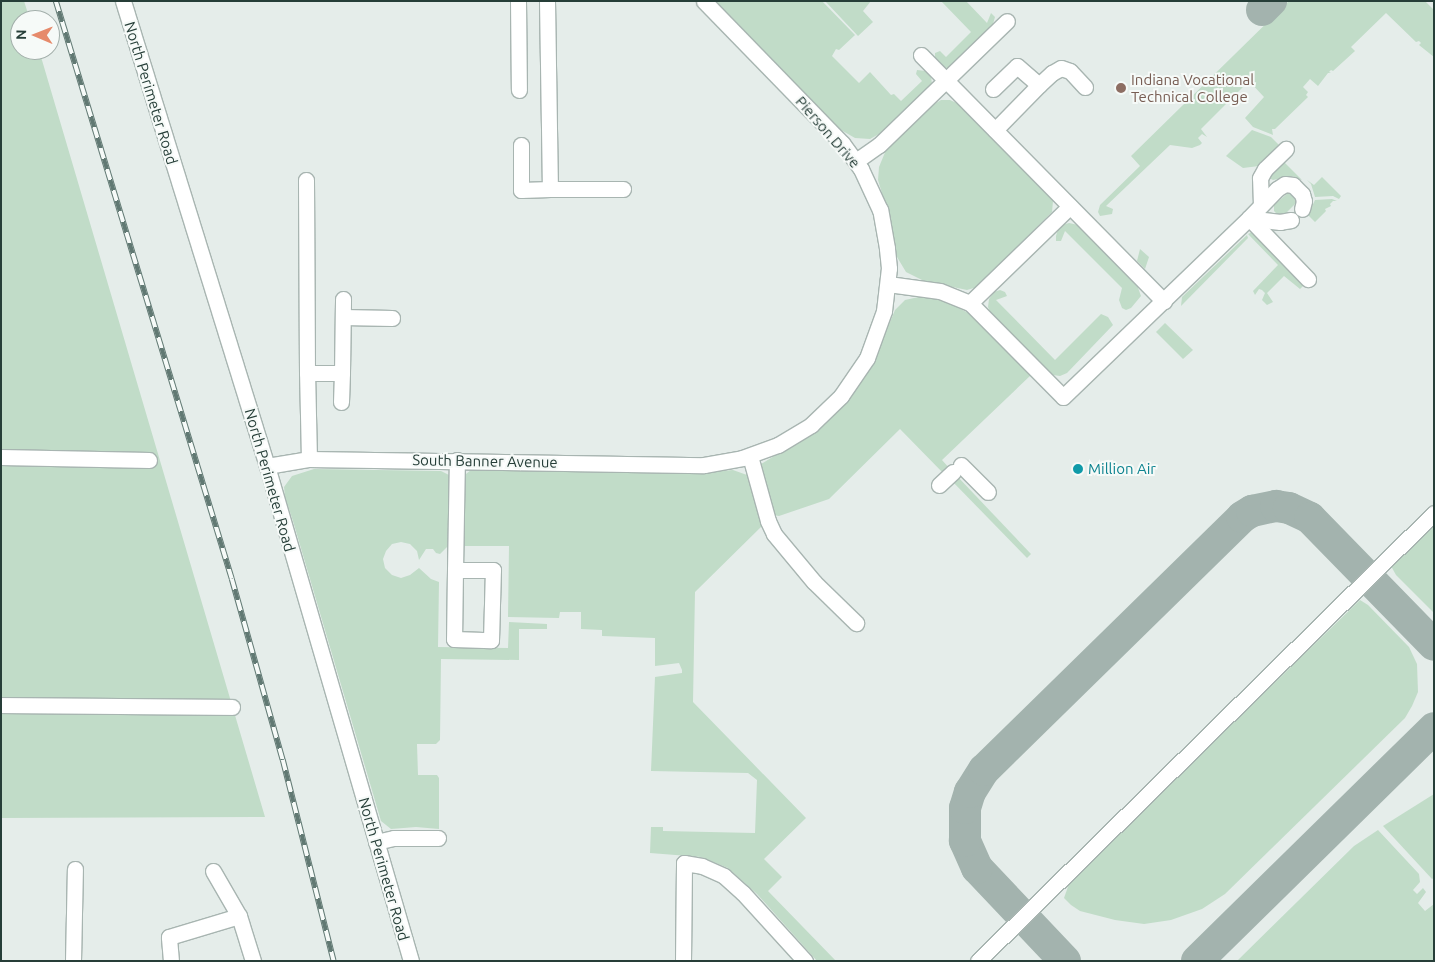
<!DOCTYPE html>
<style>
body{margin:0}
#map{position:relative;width:1435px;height:962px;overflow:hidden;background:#e5edea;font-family:Ubuntu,sans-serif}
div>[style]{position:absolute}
.green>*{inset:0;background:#c1dcc8}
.taxiway>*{height:32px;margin:-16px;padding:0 16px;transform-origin:16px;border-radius:16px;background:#a3b3ae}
.roads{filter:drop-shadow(1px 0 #a8b5b1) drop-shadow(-1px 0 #a8b5b1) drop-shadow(0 1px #a8b5b1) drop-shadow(0 -1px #a8b5b1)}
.minor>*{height:15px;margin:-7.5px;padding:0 7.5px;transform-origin:7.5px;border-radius:7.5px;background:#fff}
.rail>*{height:5.5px;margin-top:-2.75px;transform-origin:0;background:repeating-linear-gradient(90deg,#f6faf8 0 11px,#617973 0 22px);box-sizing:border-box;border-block:1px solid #617973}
.dots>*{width:14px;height:14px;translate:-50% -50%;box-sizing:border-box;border:2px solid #f6faf8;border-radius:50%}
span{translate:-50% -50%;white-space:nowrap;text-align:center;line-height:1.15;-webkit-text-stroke:4px #f6faf8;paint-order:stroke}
.education-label{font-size:15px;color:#785e54}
.left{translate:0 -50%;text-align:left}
.street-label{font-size:15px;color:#263e38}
.culture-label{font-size:15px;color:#0d838f}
.frame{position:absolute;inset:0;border:2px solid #263e38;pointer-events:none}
.north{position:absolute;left:10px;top:10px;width:50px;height:50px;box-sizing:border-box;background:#f6faf8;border:1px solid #a3afab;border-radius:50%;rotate:271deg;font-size:14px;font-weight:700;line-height:20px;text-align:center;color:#263e38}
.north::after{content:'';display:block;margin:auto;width:18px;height:22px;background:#e68a6b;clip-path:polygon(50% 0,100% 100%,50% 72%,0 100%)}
</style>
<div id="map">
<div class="green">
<div style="clip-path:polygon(1px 1px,24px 1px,30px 20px,20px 20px,20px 50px,39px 50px,265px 817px,1px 818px)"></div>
<div style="clip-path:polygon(714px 1px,822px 1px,855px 35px,839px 50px,836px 49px,832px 56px,859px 83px,870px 72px,891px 95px,894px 94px,901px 101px,922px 81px,916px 74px,917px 70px,926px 71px,931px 76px,932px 84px,879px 134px,870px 139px,855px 138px,841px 130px,828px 118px)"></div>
<div style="clip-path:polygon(825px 1px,871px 1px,863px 11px,873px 22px,858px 36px)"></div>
<div style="clip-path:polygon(941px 1px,966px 1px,987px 23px,991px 13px,995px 17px,993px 24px,951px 67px,946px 68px,935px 61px,935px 53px,940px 51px,946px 57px,971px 32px)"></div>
<div style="clip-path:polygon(1289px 1px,1425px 1px,1434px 10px,1434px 57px,1419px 45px,1421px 43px,1419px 41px,1416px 42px,1386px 13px,1351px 47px,1355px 51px,1333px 71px,1331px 70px,1329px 72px,1331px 73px,1328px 73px,1318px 86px,1310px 79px,1303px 87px,1308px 92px,1306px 95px,1308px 97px,1275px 129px,1272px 129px,1273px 135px,1253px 127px,1245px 118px,1264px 97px,1249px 81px,1201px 129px,1207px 137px,1202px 134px,1198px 138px,1202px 143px,1200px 145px,1192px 148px,1170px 145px,1106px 206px,1113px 209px,1112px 214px,1100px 216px,1098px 212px,1100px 205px,1140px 166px,1131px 156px)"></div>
<div style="clip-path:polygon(941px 100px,950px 100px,961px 105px,1053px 201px,1052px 212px,977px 287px,967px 290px,924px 281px,906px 272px,897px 257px,890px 220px,878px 180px,879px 167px,886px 150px,933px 105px)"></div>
<div style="clip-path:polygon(1252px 130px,1271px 137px,1280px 146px,1259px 166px,1243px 168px,1226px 156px)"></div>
<div style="clip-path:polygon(1282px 160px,1302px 180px,1292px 176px,1273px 180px,1267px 177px)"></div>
<div style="clip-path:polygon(1322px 177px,1341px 196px,1339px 199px,1333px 196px,1315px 197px,1311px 184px,1307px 180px,1314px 185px)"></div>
<div style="clip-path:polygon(1288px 193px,1297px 199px,1296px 203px,1285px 214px,1286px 215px,1277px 214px,1274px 211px,1274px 205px)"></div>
<div style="clip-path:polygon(1332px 199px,1337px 201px,1333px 201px,1330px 204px,1331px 206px,1325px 209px,1326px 211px,1315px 222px,1308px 215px,1315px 200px)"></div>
<div style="clip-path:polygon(1069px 223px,1078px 225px,1137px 285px,1141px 296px,1131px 308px,1126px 310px,1122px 308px,1119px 300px,1122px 288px,1065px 231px,1061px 241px,1056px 241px,1056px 236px,1059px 226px)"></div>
<div style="clip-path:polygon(1254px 231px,1306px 283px,1300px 289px,1284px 276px,1267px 293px,1273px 302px,1267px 305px,1262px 300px,1265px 293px,1262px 290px,1259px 289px,1255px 295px,1253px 291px,1278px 265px,1248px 234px)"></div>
<div style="clip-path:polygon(1247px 235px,1248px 238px,1181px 306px,1182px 297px)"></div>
<div style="clip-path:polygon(1140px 249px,1149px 257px,1145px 269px,1137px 261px)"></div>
<div style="clip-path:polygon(1000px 290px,1005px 292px,1007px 296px,996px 300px,1055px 360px,1101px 314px,1108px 317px,1113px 325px,1067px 373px,1060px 376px,1053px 375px,991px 314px,988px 307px,989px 299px,994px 292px)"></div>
<div style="clip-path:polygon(923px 296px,942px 299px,970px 314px,1031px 375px,942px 460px,950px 469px,945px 475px,900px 429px,829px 499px,779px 516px,773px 515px,759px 467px,761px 464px,815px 431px,843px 405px,871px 367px,895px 310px,905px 300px)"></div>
<div style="clip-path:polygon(1165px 323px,1193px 350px,1183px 359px,1156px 332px)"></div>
<div style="clip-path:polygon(314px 469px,441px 471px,449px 475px,450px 479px,451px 543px,440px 554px,436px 553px,433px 549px,426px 549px,419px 560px,417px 551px,410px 544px,401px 542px,392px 544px,386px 551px,383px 559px,385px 568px,392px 575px,401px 578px,410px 575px,419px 568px,431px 579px,439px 582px,438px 647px,508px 648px,509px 622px,547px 624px,547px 629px,519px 629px,519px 660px,441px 659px,440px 740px,436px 744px,417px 744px,418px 775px,437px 775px,439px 778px,439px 829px,416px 827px,391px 829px,381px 821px,293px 521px,285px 497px,284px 487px,292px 476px)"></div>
<div style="clip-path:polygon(471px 470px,690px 474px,733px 470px,747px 475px,762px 526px,695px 592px,693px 702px,806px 818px,764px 859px,782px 877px,768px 891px,836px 961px,817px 961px,757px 894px,728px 868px,701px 857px,650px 853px,651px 827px,663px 827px,663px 831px,755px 833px,757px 780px,748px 773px,651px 771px,655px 677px,682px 673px,682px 670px,679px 663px,655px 666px,655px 638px,602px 636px,602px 630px,581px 629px,581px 612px,560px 612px,559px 618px,508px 617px,509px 546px,463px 546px,464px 478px,466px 474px)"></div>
<div style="clip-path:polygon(957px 476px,1031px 554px,1027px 558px,952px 481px)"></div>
<div style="clip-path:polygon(1434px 524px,1434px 613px,1396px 575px,1391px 566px)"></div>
<div style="clip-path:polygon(1360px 600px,1368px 605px,1409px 647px,1417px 664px,1418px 692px,1412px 706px,1405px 718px,1225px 894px,1202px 909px,1171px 920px,1144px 924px,1115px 920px,1080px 911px,1071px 905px,1064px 898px,1070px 881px)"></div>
<div style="clip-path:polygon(1434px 794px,1434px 878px,1432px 879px,1383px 826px)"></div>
<div style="clip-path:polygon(1378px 830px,1419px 874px,1420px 882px,1413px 890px,1417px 894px,1423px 888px,1426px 892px,1418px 903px,1425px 911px,1434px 904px,1434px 961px,1237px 961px,1354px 846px)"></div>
</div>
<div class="taxiway">
<div style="left:1262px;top:10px;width:13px;rotate:-45deg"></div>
<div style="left:1065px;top:961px;width:128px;rotate:-133.4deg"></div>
<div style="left:977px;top:868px;width:30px;rotate:-114deg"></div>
<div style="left:965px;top:841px;width:33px;rotate:-90deg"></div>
<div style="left:965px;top:808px;width:17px;rotate:-73deg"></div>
<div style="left:970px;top:792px;width:26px;rotate:-58deg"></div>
<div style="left:984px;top:770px;width:361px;rotate:-44.4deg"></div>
<div style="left:1242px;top:517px;width:12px;rotate:-31deg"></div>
<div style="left:1252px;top:511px;width:25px;rotate:-12deg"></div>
<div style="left:1276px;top:506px;width:13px;rotate:9deg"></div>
<div style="left:1289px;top:508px;width:23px;rotate:25deg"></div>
<div style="left:1310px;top:518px;width:177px;rotate:45.7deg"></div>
<div style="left:1197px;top:961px;width:332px;rotate:-44.5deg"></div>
</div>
<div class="roads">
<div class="minor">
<div style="left:123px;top:1px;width:487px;rotate:72.8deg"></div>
<div style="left:267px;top:466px;width:516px;rotate:73.78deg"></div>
<div style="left:518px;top:1px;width:89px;rotate:89.4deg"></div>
<div style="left:547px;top:1px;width:188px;rotate:89.1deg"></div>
<div style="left:550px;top:189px;width:73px"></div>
<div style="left:921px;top:55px;width:346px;rotate:45.4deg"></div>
<div style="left:1039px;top:85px;width:18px;rotate:-43deg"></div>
<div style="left:1052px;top:73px;width:10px;rotate:-29deg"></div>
<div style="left:1061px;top:68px;width:9px;rotate:18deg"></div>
<div style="left:1070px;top:71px;width:22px;rotate:47deg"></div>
<div style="left:993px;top:89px;width:33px;rotate:-44deg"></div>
<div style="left:1017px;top:66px;width:29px;rotate:41deg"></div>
<div style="left:1039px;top:85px;width:63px;rotate:134.4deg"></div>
<div style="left:521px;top:145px;width:45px;rotate:90deg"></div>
<div style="left:521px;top:190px;width:29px;rotate:-2deg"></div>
<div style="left:856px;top:161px;width:28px;rotate:-35deg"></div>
<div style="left:879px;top:145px;width:178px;rotate:-44.1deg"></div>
<div style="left:306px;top:180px;width:193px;rotate:89.7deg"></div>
<div style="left:1261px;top:205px;width:27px;rotate:-92deg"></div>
<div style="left:1260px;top:178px;width:10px;rotate:-61deg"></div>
<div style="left:1265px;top:169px;width:29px;rotate:-44deg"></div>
<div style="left:1291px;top:220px;width:11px;rotate:170deg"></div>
<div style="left:1280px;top:222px;width:31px;rotate:-173deg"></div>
<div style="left:1249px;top:218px;width:40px;rotate:-46deg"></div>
<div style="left:1277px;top:189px;width:9px;rotate:-32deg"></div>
<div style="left:1285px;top:184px;width:8px;rotate:7deg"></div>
<div style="left:1293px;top:185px;width:13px;rotate:45deg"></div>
<div style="left:1302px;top:194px;width:7px;rotate:74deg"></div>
<div style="left:1304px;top:201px;width:8px;rotate:104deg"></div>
<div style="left:888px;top:284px;width:52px;rotate:7.7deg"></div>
<div style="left:940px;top:291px;width:32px;rotate:22deg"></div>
<div style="left:970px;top:303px;width:139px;rotate:-44.1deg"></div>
<div style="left:970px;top:303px;width:132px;rotate:45.3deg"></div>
<div style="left:1063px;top:397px;width:258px;rotate:-43.9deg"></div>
<div style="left:1249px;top:218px;width:85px;rotate:46deg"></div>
<div style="left:343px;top:317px;width:49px;rotate:1.2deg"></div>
<div style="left:342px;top:373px;width:74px;rotate:-89.2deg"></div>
<div style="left:750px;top:456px;width:67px;rotate:74.5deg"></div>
<div style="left:768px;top:521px;width:14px;rotate:65deg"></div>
<div style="left:774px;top:534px;width:62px;rotate:50.2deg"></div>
<div style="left:814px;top:582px;width:59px;rotate:44.3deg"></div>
<div style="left:1px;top:457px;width:148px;rotate:1.2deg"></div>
<div style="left:309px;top:459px;width:86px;rotate:-91.3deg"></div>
<div style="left:307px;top:373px;width:35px"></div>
<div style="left:342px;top:373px;width:29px;rotate:92deg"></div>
<div style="left:961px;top:465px;width:38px;rotate:45deg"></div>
<div style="left:267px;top:466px;width:43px;rotate:-9.5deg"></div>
<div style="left:309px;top:459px;width:395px;rotate:0.9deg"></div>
<div style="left:704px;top:465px;width:39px;rotate:-10deg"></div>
<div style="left:742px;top:458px;width:38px;rotate:-20deg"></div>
<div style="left:778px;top:445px;width:39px;rotate:-31deg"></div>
<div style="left:811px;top:425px;width:42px;rotate:-44deg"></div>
<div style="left:841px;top:396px;width:46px;rotate:-55.6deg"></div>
<div style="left:867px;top:358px;width:50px;rotate:-70.1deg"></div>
<div style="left:884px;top:311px;width:43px;rotate:-83.4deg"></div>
<div style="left:889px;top:268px;width:20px;rotate:-96deg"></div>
<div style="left:887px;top:248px;width:39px;rotate:-100deg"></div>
<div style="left:880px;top:210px;width:45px;rotate:-114.9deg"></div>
<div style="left:861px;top:169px;width:32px;rotate:-126deg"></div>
<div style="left:842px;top:143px;width:198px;rotate:-134.2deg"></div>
<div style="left:939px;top:485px;width:19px;rotate:-43deg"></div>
<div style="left:455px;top:570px;width:69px;rotate:90.8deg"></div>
<div style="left:454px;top:639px;width:37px;rotate:2deg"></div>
<div style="left:491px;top:640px;width:70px;rotate:-88.4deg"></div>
<div style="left:493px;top:570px;width:38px;rotate:180deg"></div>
<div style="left:455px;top:570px;width:110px;rotate:-89deg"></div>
<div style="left:1px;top:705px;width:231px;rotate:0.5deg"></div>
<div style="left:376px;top:842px;width:18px;rotate:-13deg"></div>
<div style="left:394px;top:838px;width:44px"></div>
<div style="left:239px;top:916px;width:47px;rotate:72.7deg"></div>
<div style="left:73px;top:961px;width:92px;rotate:-88.8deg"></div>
<div style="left:171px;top:961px;width:24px;rotate:-95deg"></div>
<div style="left:169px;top:937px;width:73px;rotate:-16.7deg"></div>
<div style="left:239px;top:916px;width:52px;rotate:-120deg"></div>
<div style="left:683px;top:961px;width:98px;rotate:-89.4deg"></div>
<div style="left:684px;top:863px;width:18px;rotate:9deg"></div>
<div style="left:702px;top:866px;width:24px;rotate:24deg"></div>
<div style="left:724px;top:876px;width:25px;rotate:42deg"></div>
<div style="left:743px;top:893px;width:92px;rotate:47.6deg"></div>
<div style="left:978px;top:961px;width:639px;rotate:-44.49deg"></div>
</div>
</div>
<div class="rail">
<div style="left:56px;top:1px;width:604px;rotate:73.06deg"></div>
<div style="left:232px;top:579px;width:188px;rotate:74.3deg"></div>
<div style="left:283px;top:760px;width:207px;rotate:75.8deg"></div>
</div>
<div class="dots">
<div style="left:1121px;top:88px;background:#8d6e63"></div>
<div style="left:1078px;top:469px;background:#0f9aa8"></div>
</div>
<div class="education-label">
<span class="left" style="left:1131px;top:88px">Indiana Vocational<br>Technical College</span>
</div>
<div class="street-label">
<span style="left:151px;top:93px;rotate:73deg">North Perimeter Road</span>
<span style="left:828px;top:132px;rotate:49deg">Pierson Drive</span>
<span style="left:485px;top:461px;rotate:1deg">South Banner Avenue</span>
<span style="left:270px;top:480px;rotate:74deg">North Perimeter Road</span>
<span style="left:384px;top:869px;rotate:74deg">North Perimeter Road</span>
</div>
<div class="culture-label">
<span class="left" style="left:1088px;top:469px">Million Air</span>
</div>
<div class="frame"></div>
<div class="north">N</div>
</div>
